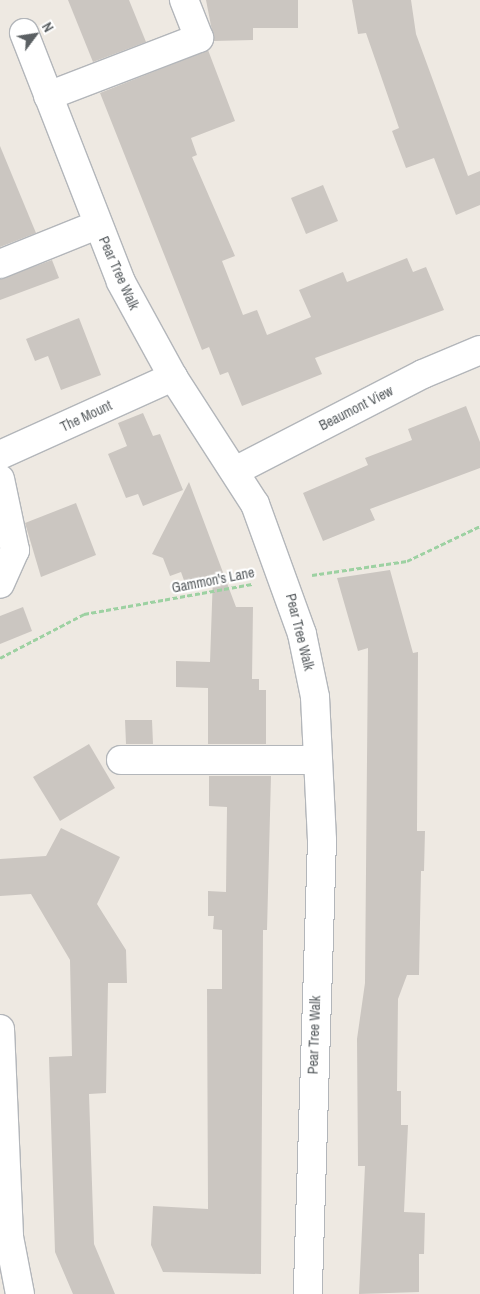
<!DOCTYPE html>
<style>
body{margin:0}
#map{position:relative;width:480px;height:1294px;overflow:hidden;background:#eee9e2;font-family:"Archivo Narrow",sans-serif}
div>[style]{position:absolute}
.building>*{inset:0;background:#cbc6c1}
.path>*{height:3px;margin-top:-1.5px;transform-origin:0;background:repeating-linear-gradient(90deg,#9dd1a2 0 5px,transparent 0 7.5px)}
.roads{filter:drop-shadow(1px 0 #b3b6ba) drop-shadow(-1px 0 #b3b6ba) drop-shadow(0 1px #b3b6ba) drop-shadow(0 -1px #b3b6ba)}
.minor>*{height:28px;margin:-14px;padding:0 14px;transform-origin:14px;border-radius:14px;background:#fff}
span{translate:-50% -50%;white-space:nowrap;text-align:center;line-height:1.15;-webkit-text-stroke:4.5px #fff;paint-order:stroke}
.street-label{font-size:14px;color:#5b6063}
.north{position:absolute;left:10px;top:10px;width:50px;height:50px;-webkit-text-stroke:4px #fff;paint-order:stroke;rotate:59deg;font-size:14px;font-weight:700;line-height:20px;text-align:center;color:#5b6063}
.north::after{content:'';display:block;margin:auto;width:18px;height:22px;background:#5b6063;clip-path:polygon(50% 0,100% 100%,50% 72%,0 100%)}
</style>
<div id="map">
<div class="building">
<div style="clip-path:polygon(68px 0,129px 0,146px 42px,93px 62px)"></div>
<div style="clip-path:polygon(206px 0,298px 0,298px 28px,253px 28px,253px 40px,214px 41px)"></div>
<div style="clip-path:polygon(352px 0,411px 0,416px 34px,468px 176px,480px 171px,480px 205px,456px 215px,434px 158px,406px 168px,392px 131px,399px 128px,366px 33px,358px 34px)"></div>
<div style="clip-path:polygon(208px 50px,235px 121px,191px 138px,197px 155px,192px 157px,235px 256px,222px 261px,243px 315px,257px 310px,267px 335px,311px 317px,299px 290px,343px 272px,347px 282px,407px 258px,413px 272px,426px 267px,444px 310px,315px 358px,322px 374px,242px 406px,228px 372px,220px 375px,209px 347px,202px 350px,100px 93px)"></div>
<div style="clip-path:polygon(0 146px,36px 233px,0 247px)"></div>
<div style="clip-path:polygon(323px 185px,338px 221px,306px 234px,291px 198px)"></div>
<div style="clip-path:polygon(52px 260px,59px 278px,0 300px,0 279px)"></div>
<div style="clip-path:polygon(79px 318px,101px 375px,61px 390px,48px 356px,35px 361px,26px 339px)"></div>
<div style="clip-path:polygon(466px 406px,480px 442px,480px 468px,370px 509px,375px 520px,323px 541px,303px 493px,368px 465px,365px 458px,412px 440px,408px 429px)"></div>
<div style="clip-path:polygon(143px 413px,153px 436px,160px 434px,183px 490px,143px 506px,138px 494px,126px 498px,108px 454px,127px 446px,118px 423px)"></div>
<div style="clip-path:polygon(189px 482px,236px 607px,253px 607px,252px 679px,259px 679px,259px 690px,266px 690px,266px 744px,208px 744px,208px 688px,176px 687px,176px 661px,210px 662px,213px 575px,186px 586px,181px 572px,170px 576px,163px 558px,152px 554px)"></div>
<div style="clip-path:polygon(76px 503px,96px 555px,41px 577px,25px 523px)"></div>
<div style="clip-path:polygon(390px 570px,413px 653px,418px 652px,417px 831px,425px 831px,424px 871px,421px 871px,419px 975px,407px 975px,398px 999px,397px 1091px,401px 1091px,401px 1125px,408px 1125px,404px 1212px,425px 1213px,424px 1254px,419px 1254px,419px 1292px,359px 1294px,365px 1166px,358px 1166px,357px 1039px,365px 983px,368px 648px,358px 651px,337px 578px)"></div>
<div style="clip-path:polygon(23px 607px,32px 631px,0 644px,0 616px)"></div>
<div style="clip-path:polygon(125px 720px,152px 720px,153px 744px,126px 744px)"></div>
<div style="clip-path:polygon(89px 744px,115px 788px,60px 821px,33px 777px)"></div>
<div style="clip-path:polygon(209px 776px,271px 776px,267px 930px,263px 930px,261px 1274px,163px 1272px,151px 1245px,153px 1206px,208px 1209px,207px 989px,222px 989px,222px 930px,213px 929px,214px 916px,208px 916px,208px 891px,226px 892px,227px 807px,209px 806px)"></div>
<div style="clip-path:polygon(61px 828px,120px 857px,97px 904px,126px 950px,127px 983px,108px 983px,106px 1093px,89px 1094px,94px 1244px,115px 1294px,73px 1294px,55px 1252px,49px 1057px,72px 1056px,70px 960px,31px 894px,0 896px,0 859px,46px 856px)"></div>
</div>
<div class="path">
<div style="left:312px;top:575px;width:96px;rotate:-8.4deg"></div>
<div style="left:407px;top:561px;width:81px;rotate:-25.6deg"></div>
<div style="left:0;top:658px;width:95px;rotate:-27.6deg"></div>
<div style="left:84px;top:614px;width:172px;rotate:-10.1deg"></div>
</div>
<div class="roads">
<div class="minor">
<div style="left:24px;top:33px;width:267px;rotate:68.7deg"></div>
<div style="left:121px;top:282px;width:108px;rotate:61.3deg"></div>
<div style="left:173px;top:377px;width:151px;rotate:57.2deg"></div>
<div style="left:255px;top:504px;width:138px;rotate:70.1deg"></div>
<div style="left:302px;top:634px;width:64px;rotate:78.3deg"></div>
<div style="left:315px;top:697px;width:143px;rotate:87.2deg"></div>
<div style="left:322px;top:840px;width:454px;rotate:91.8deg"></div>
<div style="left:48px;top:96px;width:162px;rotate:-21deg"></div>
<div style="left:199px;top:38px;width:41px;rotate:-111.5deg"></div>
<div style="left:0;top:264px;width:105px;rotate:-21.9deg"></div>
<div style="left:0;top:455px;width:190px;rotate:-24.3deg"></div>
<div style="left:235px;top:471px;width:212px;rotate:-27.3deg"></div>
<div style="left:423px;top:374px;width:62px;rotate:-22.8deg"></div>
<div style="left:0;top:479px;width:73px;rotate:78.1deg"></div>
<div style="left:15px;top:550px;width:37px;rotate:114deg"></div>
<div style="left:121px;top:760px;width:196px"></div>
<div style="left:0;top:1029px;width:208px;rotate:87.5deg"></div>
<div style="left:9px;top:1237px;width:58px;rotate:79.1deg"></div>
</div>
</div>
<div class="street-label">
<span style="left:119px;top:273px;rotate:66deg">Pear Tree Walk</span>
<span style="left:356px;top:408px;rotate:-27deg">Beaumont View</span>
<span style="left:86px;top:416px;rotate:-25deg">The Mount</span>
<span style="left:213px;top:580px;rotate:-11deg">Gammon's Lane</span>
<span style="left:300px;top:632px;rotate:76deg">Pear Tree Walk</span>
<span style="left:314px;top:1035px;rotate:-88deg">Pear Tree Walk</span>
</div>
<div class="north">N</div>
</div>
